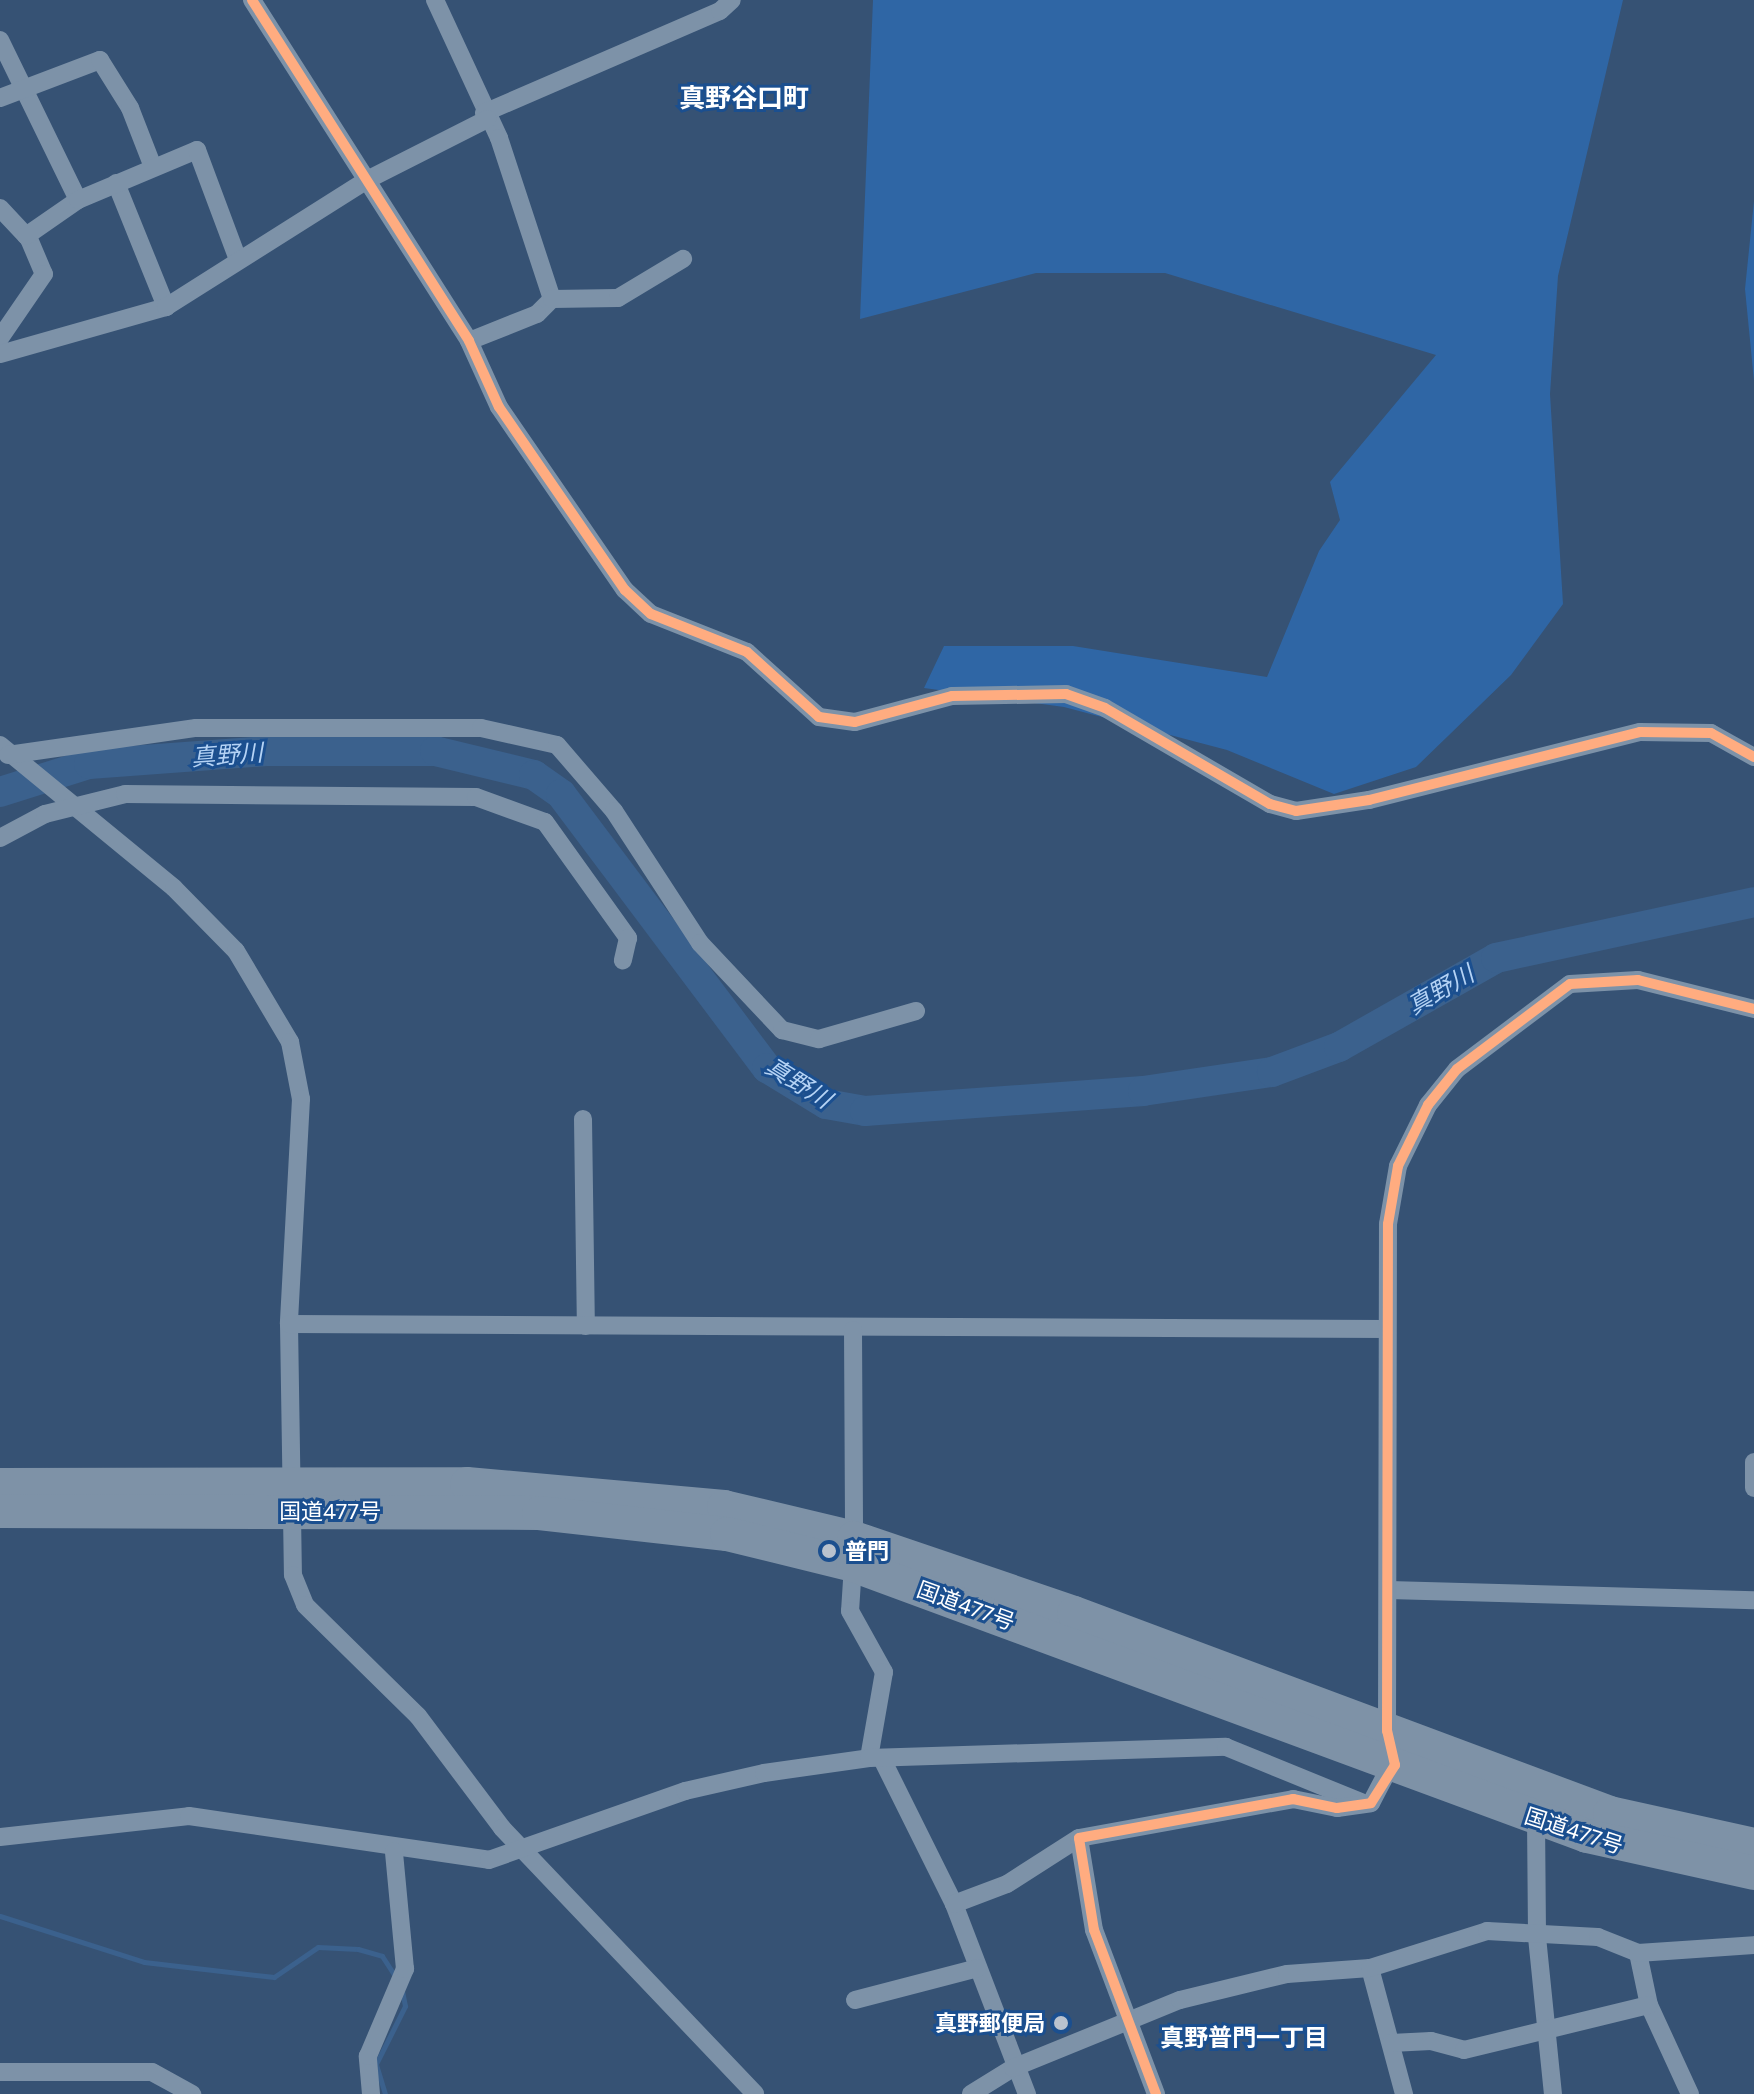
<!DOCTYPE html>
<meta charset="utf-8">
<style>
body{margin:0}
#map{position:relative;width:1754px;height:2094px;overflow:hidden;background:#365274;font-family:Commissioner,"Noto Sans JP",sans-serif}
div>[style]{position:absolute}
.green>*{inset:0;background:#2f66a5}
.stream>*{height:5px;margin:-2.5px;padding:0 2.5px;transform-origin:2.5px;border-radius:2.5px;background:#3b618d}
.river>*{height:30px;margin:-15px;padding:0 15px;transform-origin:15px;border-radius:15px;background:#3b618d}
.street>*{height:18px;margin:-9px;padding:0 9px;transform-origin:9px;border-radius:9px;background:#7d92a8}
.highway>*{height:34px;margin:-17px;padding:0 17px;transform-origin:17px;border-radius:17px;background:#7e92a7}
.cycleway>*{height:10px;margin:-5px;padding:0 5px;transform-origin:5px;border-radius:5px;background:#ffac80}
.dots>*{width:22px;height:22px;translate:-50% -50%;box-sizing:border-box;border:4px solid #1b4f8f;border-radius:50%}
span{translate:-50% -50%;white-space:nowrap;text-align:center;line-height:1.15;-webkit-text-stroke:6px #1b4f8f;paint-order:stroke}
.street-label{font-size:22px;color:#fff}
.poi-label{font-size:22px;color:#fff;font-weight:700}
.left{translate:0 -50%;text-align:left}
.right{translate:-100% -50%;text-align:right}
.water-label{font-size:24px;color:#b5d3f5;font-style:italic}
.neighbourhood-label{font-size:24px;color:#fff;font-weight:700}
.quarter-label{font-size:26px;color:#fff;font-weight:700}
</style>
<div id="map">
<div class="green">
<div style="clip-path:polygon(873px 0,1623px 0,1558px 276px,1550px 394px,1563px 604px,1511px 675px,1416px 767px,1334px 794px,1227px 750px,1064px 707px,924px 688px,944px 646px,1073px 646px,1267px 677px,1319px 551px,1340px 520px,1330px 482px,1436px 355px,1165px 273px,1036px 273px,860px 319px)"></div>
<div style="clip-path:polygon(1754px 201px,1754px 381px,1745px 289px)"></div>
</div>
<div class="stream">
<div style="left:0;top:1916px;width:151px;rotate:17.7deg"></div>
<div style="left:144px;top:1962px;width:131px;rotate:6.6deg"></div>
<div style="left:274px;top:1977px;width:53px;rotate:-34.3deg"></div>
<div style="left:318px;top:1947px;width:40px;rotate:2.9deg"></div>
<div style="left:358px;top:1949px;width:25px;rotate:16deg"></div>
<div style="left:382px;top:1956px;width:27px;rotate:57deg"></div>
<div style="left:385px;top:2094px;width:31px;rotate:-107deg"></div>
<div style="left:376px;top:2064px;width:65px;rotate:-63.4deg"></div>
<div style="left:405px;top:2006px;width:15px;rotate:-101deg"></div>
</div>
<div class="river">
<div style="left:0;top:792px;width:93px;rotate:-17.5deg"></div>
<div style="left:89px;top:764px;width:178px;rotate:-4.2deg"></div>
<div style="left:267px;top:751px;width:168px"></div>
<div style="left:435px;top:751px;width:102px;rotate:13.6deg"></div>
<div style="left:534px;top:775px;width:33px;rotate:35deg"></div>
<div style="left:561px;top:794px;width:343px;rotate:53.1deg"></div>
<div style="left:767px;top:1068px;width:69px;rotate:31.4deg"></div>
<div style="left:826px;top:1104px;width:40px;rotate:10deg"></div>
<div style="left:865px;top:1111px;width:279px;rotate:-4.1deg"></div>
<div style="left:1143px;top:1091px;width:130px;rotate:-8.4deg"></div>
<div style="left:1272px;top:1072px;width:72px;rotate:-20.5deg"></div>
<div style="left:1339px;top:1047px;width:180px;rotate:-29.5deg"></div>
<div style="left:1496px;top:958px;width:264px;rotate:-12.2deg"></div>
</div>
<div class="street">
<div style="left:252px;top:0;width:404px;rotate:57.5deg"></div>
<div style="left:469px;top:341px;width:72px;rotate:65.6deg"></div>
<div style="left:499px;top:407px;width:222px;rotate:55.5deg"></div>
<div style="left:625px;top:590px;width:35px;rotate:43deg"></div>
<div style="left:651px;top:614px;width:103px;rotate:21.6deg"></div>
<div style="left:747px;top:652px;width:97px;rotate:42.1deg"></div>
<div style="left:819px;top:717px;width:36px;rotate:8deg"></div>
<div style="left:855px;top:722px;width:100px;rotate:-15deg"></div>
<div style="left:952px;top:696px;width:114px;rotate:-1deg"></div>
<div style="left:1066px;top:694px;width:41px;rotate:19.7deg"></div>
<div style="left:1105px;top:708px;width:191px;rotate:30.2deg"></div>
<div style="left:1270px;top:804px;width:27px;rotate:15deg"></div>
<div style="left:1296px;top:811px;width:74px;rotate:-8.6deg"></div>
<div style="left:1369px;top:800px;width:279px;rotate:-14.1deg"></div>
<div style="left:1640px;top:732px;width:71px;rotate:0.8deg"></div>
<div style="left:1711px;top:733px;width:49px;rotate:29.2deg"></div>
<div style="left:435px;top:0;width:152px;rotate:65.1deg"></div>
<div style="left:499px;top:138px;width:169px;rotate:71.8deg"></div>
<div style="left:552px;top:299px;width:21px;rotate:135deg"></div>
<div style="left:537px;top:314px;width:73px;rotate:158.3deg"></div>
<div style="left:0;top:40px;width:178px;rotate:64deg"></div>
<div style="left:0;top:98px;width:107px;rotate:-20.8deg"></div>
<div style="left:100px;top:60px;width:57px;rotate:58deg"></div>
<div style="left:130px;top:108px;width:63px;rotate:68.7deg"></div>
<div style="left:484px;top:113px;width:257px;rotate:-23.4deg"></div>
<div style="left:720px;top:11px;width:16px;rotate:-43deg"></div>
<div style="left:116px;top:183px;width:134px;rotate:68deg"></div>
<div style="left:0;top:208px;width:42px;rotate:46.9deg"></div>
<div style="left:29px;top:239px;width:38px;rotate:67deg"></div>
<div style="left:44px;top:274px;width:78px;rotate:124.5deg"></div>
<div style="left:26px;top:236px;width:63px;rotate:-34.7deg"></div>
<div style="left:78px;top:200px;width:129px;rotate:-22.8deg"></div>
<div style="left:197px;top:150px;width:114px;rotate:69.5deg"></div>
<div style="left:552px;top:299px;width:66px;rotate:-0.9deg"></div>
<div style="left:618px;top:298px;width:76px;rotate:-31deg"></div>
<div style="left:0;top:354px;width:173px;rotate:-15.8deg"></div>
<div style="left:166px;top:307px;width:238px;rotate:-32.3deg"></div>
<div style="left:367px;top:180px;width:135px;rotate:-26.9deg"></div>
<div style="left:0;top:745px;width:225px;rotate:39.4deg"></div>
<div style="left:174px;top:888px;width:88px;rotate:45.5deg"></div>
<div style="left:236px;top:951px;width:106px;rotate:59.3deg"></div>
<div style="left:290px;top:1042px;width:58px;rotate:79.1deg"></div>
<div style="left:301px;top:1099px;width:225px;rotate:93.1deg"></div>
<div style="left:289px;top:1324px;width:251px;rotate:89.1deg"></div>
<div style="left:293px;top:1575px;width:32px;rotate:68deg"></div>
<div style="left:305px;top:1605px;width:158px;rotate:44.5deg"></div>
<div style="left:418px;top:1716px;width:140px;rotate:53.1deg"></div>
<div style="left:502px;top:1828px;width:367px;rotate:46.4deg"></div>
<div style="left:8px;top:755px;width:190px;rotate:-8.2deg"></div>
<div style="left:196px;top:728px;width:285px"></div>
<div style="left:481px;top:728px;width:78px;rotate:12.6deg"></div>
<div style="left:557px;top:745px;width:87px;rotate:49.2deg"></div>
<div style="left:614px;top:811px;width:158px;rotate:56.9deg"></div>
<div style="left:700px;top:943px;width:120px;rotate:46.7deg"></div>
<div style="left:782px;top:1030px;width:38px;rotate:14deg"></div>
<div style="left:819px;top:1039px;width:101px;rotate:-16.1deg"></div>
<div style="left:0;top:838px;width:51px;rotate:-28.1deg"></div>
<div style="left:45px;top:814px;width:82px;rotate:-14deg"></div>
<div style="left:125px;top:794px;width:351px;rotate:0.5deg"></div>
<div style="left:476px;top:797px;width:73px;rotate:19.9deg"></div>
<div style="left:545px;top:822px;width:143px;rotate:54.4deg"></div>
<div style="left:628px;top:938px;width:23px;rotate:103deg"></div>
<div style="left:583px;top:1119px;width:207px;rotate:89.2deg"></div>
<div style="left:289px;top:1324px;width:1098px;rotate:0.26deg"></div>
<div style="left:853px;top:1330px;width:208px;rotate:89.7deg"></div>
<div style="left:1754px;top:1462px;width:26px;rotate:90deg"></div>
<div style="left:853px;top:1565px;width:46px;rotate:93.7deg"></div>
<div style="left:850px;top:1611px;width:70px;rotate:60.9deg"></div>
<div style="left:884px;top:1672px;width:87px;rotate:99.9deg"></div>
<div style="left:1389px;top:1590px;width:365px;rotate:1.6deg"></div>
<div style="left:1387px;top:1734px;width:510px;rotate:-89.89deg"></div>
<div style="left:1388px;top:1224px;width:59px;rotate:-80.2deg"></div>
<div style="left:1398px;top:1166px;width:68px;rotate:-63.8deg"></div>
<div style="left:1428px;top:1105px;width:46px;rotate:-51.1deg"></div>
<div style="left:1457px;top:1069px;width:141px;rotate:-37deg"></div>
<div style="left:1570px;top:984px;width:68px;rotate:-3.4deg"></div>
<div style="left:1638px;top:980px;width:120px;rotate:14deg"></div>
<div style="left:883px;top:1761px;width:160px;rotate:63.6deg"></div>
<div style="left:954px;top:1904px;width:204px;rotate:69deg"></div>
<div style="left:1536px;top:1819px;width:118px;rotate:89.5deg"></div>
<div style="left:1537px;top:1937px;width:158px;rotate:84.2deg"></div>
<div style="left:0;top:1837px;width:190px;rotate:-6.3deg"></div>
<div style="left:189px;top:1816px;width:303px;rotate:8.3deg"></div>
<div style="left:489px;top:1860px;width:208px;rotate:-19.4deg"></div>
<div style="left:685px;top:1791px;width:81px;rotate:-12.8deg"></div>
<div style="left:764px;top:1773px;width:106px;rotate:-8.1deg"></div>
<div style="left:869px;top:1758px;width:357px;rotate:-1.8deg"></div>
<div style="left:1226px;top:1747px;width:146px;rotate:22.2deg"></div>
<div style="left:954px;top:1904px;width:57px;rotate:-20.7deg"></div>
<div style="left:1007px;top:1884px;width:85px;rotate:-32.6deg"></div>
<div style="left:1638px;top:1953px;width:53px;rotate:78.1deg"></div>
<div style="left:1649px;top:2005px;width:98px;rotate:65.3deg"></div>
<div style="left:1370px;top:1968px;width:131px;rotate:74.9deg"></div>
<div style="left:855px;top:2000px;width:127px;rotate:-14.6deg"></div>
<div style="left:1391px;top:2043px;width:40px;rotate:-2.9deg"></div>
<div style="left:1431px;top:2041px;width:34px;rotate:15deg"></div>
<div style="left:1464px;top:2050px;width:190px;rotate:-13.7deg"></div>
<div style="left:0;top:2072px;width:152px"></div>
<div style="left:152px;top:2072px;width:46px;rotate:28.8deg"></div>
<div style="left:371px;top:2094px;width:38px;rotate:-95deg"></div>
<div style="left:368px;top:2056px;width:95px;rotate:-67deg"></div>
<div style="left:405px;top:1969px;width:118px;rotate:-95.4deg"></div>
<div style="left:971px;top:2094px;width:49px;rotate:-31.8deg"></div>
<div style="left:1013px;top:2068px;width:180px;rotate:-22.2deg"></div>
<div style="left:1180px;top:2000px;width:110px;rotate:-13.7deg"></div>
<div style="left:1287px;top:1974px;width:83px;rotate:-4.1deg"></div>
<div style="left:1370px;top:1968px;width:123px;rotate:-17.5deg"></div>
<div style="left:1487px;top:1931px;width:111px;rotate:3.1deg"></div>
<div style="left:1598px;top:1937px;width:43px;rotate:21.8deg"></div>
<div style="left:1638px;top:1953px;width:116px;rotate:-3.9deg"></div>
<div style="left:1156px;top:2094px;width:175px;rotate:-110.7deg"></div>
<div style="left:1094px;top:1930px;width:93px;rotate:-99.3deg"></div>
<div style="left:1079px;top:1838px;width:218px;rotate:-10.3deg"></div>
<div style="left:1293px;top:1799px;width:45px;rotate:11.6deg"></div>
<div style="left:1337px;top:1808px;width:34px;rotate:-8deg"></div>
<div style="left:1371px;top:1803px;width:50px;rotate:-62.4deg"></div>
</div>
<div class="highway">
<div style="left:0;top:1485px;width:467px;rotate:-0.1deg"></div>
<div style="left:467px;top:1484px;width:258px;rotate:5.1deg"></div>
<div style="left:724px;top:1507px;width:134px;rotate:13.4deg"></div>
<div style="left:854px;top:1538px;width:232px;rotate:18.8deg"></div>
<div style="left:1074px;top:1613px;width:572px;rotate:20.46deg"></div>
<div style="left:1610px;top:1813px;width:148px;rotate:12.5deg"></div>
<div style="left:0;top:1511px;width:539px;rotate:0.21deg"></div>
<div style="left:539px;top:1513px;width:189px;rotate:6.4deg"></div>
<div style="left:727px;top:1534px;width:130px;rotate:13.8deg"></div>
<div style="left:853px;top:1565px;width:782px;rotate:20.26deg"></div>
<div style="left:1587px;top:1836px;width:171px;rotate:12.5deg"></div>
</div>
<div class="cycleway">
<div style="left:252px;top:0;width:404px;rotate:57.5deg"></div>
<div style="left:469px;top:341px;width:72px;rotate:65.6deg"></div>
<div style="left:499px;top:407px;width:222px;rotate:55.5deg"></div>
<div style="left:625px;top:590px;width:35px;rotate:43deg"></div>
<div style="left:651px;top:614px;width:103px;rotate:21.6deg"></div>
<div style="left:747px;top:652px;width:97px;rotate:42.1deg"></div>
<div style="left:819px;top:717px;width:36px;rotate:8deg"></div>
<div style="left:855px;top:722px;width:100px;rotate:-15deg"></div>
<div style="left:952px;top:696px;width:114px;rotate:-1deg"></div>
<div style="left:1066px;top:694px;width:41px;rotate:19.7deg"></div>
<div style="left:1105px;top:708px;width:191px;rotate:30.2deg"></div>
<div style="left:1270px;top:804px;width:27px;rotate:15deg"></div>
<div style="left:1296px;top:811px;width:74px;rotate:-8.6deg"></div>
<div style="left:1369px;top:800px;width:279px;rotate:-14.1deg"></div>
<div style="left:1640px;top:732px;width:71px;rotate:0.8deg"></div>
<div style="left:1711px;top:733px;width:49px;rotate:29.2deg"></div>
<div style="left:1156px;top:2094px;width:175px;rotate:-110.7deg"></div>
<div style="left:1094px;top:1930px;width:93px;rotate:-99.3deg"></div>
<div style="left:1079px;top:1838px;width:218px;rotate:-10.3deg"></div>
<div style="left:1293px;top:1799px;width:45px;rotate:11.6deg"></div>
<div style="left:1337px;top:1808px;width:34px;rotate:-8deg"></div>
<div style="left:1371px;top:1803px;width:45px;rotate:-57.7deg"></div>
<div style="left:1395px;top:1765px;width:35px;rotate:-103deg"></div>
<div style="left:1387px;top:1731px;width:507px;rotate:-89.89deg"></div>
<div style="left:1388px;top:1224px;width:59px;rotate:-80.2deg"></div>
<div style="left:1398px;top:1166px;width:68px;rotate:-63.8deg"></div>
<div style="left:1428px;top:1105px;width:46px;rotate:-51.1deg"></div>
<div style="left:1457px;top:1069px;width:141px;rotate:-37deg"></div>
<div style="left:1570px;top:984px;width:68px;rotate:-3.4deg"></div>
<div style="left:1638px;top:980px;width:120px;rotate:14deg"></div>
</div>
<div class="dots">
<div style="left:829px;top:1551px;background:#b9c2ce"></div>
<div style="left:1061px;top:2023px;background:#b9c2ce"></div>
</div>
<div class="street-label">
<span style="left:330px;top:1511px">国道477号</span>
<span style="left:966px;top:1605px;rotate:20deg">国道477号</span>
<span style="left:1574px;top:1830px;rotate:18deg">国道477号</span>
</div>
<div class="poi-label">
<span class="left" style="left:845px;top:1551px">普門</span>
<span class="right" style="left:1045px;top:2023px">真野郵便局</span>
</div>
<div class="water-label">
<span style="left:227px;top:754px;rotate:-4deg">真野川</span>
<span style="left:1440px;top:989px;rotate:-30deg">真野川</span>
<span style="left:799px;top:1082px;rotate:32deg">真野川</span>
</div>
<div class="neighbourhood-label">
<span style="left:1244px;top:2037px">真野普門一丁目</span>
</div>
<div class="quarter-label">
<span style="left:744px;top:97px">真野谷口町</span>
</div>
</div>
